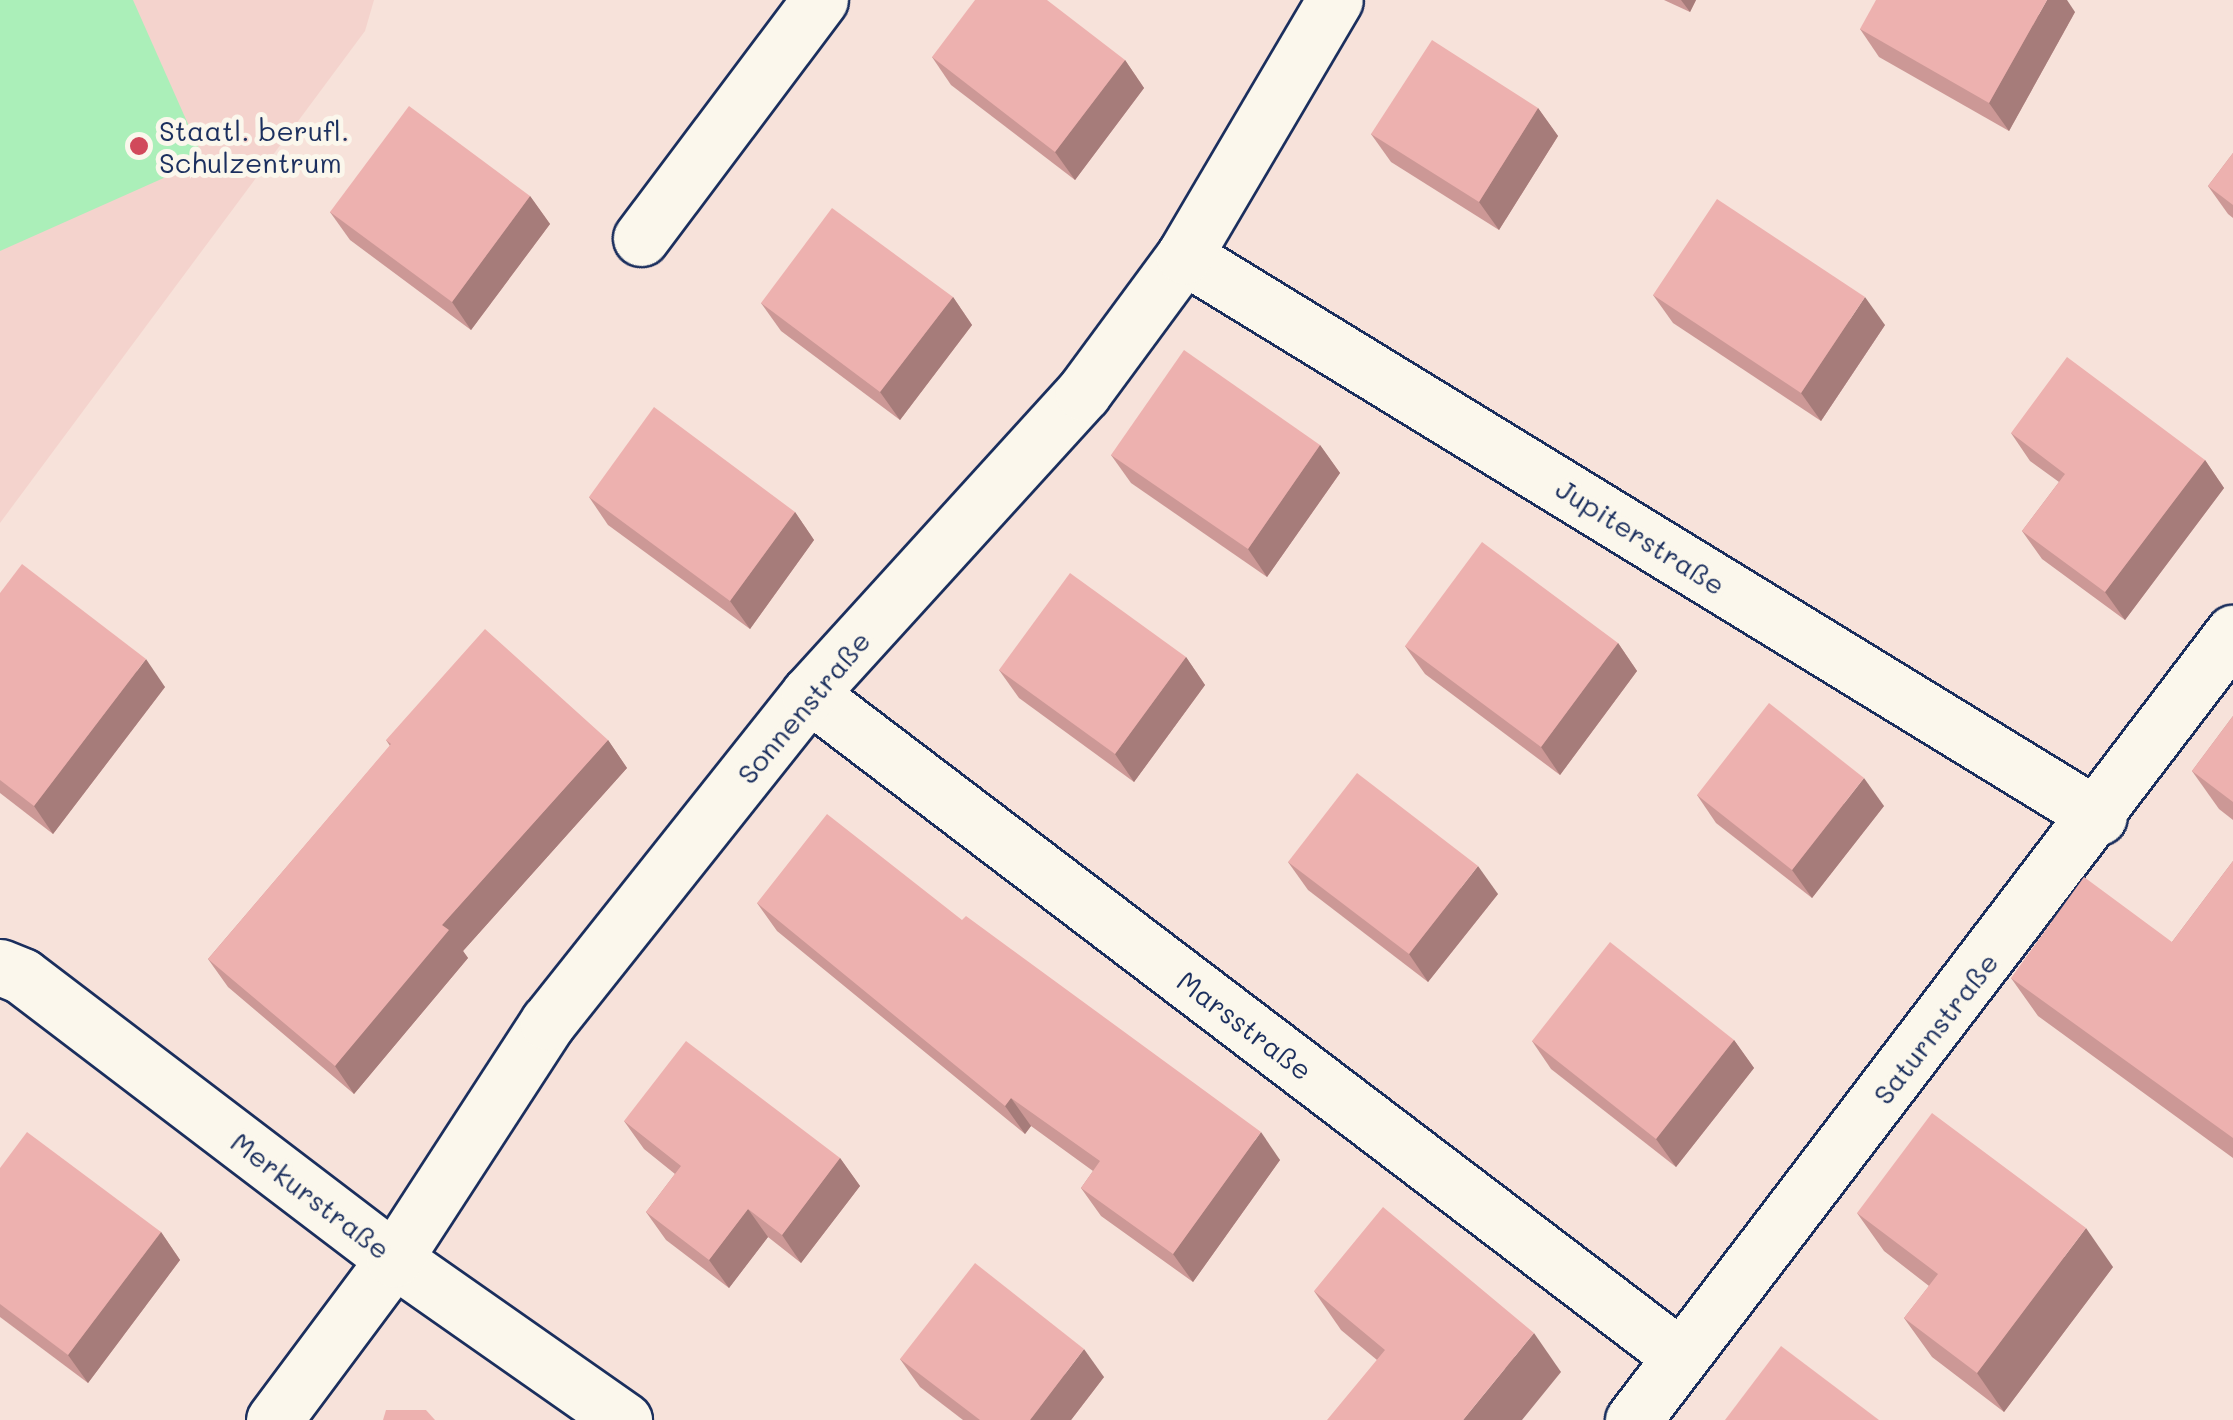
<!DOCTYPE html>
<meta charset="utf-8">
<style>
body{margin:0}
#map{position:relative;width:2233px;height:1420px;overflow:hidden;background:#f7e2da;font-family:Mali,sans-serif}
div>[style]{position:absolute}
.built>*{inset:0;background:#f4d3cd}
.green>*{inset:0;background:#abefb9}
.roads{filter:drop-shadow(2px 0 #1b2f5e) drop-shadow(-2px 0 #1b2f5e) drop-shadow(0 2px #1b2f5e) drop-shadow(0 -2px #1b2f5e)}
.minor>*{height:55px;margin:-27.5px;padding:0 27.5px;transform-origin:27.5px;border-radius:27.5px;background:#fbf7ec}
.wall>*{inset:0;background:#cc9896}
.shaded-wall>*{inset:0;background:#a67c7a}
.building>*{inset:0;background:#edb1af}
.dots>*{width:28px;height:28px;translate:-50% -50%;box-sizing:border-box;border:5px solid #fbf7ec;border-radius:50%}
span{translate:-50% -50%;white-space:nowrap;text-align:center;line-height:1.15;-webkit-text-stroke:10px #fbf7ec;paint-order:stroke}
.poi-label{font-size:28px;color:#1b2f5e}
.left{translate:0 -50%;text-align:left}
.street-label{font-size:28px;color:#1b2f5e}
</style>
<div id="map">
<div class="built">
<div style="clip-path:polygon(0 0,374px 0,365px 31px,0 523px)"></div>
</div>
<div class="green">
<div style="clip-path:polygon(0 0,133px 0,204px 160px,0 251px)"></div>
</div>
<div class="roads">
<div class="minor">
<div style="left:641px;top:238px;width:298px;rotate:-53.1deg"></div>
<div style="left:1184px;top:256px;width:1073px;rotate:31.51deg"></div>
<div style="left:809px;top:694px;width:1095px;rotate:37.25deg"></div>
<div style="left:0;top:967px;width:24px;rotate:22deg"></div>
<div style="left:22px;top:976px;width:467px;rotate:37.3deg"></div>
<div style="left:394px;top:1259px;width:281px;rotate:35deg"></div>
<div style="left:274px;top:1420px;width:201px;rotate:-53.3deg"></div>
<div style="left:394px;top:1259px;width:283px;rotate:-57deg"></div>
<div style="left:548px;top:1022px;width:419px;rotate:-51.5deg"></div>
<div style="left:809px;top:694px;width:407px;rotate:-47.7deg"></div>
<div style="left:1083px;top:393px;width:170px;rotate:-53.6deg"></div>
<div style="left:1184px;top:256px;width:297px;rotate:-59.5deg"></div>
<div style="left:1633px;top:1420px;width:990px;rotate:-52.68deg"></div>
</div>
</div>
<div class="wall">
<div style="clip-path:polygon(1664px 0,1696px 0,1690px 12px)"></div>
<div style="clip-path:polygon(2075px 12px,2009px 131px,1879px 57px,1860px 29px)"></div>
<div style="clip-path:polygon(932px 57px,1125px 60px,1144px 88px,1075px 180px,951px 85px)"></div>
<div style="clip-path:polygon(1538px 108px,1558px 136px,1499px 230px,1391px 162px,1371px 134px)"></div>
<div style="clip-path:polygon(2233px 153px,2233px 218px,2228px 214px,2208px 186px)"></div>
<div style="clip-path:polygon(530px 196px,550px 224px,471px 330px,350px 240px,330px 212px)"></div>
<div style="clip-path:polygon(1653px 295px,1885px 325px,1821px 421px,1673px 323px)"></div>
<div style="clip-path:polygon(953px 297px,972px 325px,900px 420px,781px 331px,761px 303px)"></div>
<div style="clip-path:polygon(2011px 433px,2205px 460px,2224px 488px,2125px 620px,2042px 559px,2022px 531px,2059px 482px,2030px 461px)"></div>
<div style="clip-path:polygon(1320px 445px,1340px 473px,1267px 577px,1131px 483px,1111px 455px)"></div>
<div style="clip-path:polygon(589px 497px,795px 512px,814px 540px,750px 629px,608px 525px)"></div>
<div style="clip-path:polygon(0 593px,165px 687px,53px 834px,0 793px)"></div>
<div style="clip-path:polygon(1618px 643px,1637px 671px,1560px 775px,1425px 674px,1405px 646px)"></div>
<div style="clip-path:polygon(1186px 657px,1205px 685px,1134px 782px,1019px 698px,999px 670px)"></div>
<div style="clip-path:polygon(2233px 716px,2233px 820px,2219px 809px,2192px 771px)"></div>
<div style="clip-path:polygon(386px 740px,608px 740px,627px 768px,463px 951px,468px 958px,354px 1094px,228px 987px,208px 959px,390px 746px)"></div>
<div style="clip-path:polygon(1697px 795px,1884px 806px,1812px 898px,1716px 823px)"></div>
<div style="clip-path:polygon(2233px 861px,2233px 1158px,2038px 1016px,2011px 978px,2172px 942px)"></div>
<div style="clip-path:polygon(1288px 862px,1498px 894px,1428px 982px,1308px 890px)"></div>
<div style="clip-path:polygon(757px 903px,962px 920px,1280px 1160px,1193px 1282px,1101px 1216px,1081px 1188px,1093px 1171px,1031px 1126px,1025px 1134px,777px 931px)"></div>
<div style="clip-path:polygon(1734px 1040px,1754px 1068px,1676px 1167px,1551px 1069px,1532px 1041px)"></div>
<div style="clip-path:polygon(624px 1121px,840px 1158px,860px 1186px,801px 1263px,768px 1237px,729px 1288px,666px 1240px,646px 1212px,675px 1174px,644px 1149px)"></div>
<div style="clip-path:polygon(0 1168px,161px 1232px,180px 1260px,88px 1383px,0 1317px)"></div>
<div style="clip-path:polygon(1857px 1213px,2113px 1267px,2004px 1412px,1932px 1357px,1904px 1318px,1929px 1286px,1884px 1251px)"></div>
<div style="clip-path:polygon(1314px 1291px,1561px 1372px,1377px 1360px,1341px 1330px)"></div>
<div style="clip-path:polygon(900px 1359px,1104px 1377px,1071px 1420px,963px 1420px,920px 1387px)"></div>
</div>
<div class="shaded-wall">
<div style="clip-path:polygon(1681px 0,1696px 0,1690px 12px)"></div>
<div style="clip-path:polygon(2047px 0,2067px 0,2075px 12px,2009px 131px,1989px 103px)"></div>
<div style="clip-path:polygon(1125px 60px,1144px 88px,1075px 180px,1055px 152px)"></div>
<div style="clip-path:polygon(1538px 108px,1558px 136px,1499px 230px,1479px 202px)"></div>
<div style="clip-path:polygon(530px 196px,550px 224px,471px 330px,452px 302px)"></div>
<div style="clip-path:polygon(953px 297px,972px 325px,900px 420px,880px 392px)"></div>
<div style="clip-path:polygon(1865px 297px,1885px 325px,1821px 421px,1801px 393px)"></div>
<div style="clip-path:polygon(1320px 445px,1340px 473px,1267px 577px,1248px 549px)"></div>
<div style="clip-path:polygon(2205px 460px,2224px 488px,2125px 620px,2105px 592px)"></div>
<div style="clip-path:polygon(795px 512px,814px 540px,750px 629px,730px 601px)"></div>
<div style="clip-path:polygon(1618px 643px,1637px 671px,1560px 775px,1541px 747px)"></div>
<div style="clip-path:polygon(1186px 657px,1205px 685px,1134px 782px,1115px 754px)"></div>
<div style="clip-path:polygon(146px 659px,165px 687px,53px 834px,34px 806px)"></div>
<div style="clip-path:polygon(608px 740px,627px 768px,463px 951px,468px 958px,354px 1094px,335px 1066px,442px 925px)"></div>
<div style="clip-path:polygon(1864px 778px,1884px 806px,1812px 898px,1792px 870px)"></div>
<div style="clip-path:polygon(1478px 866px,1498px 894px,1428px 982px,1409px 954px)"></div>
<div style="clip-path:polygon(1734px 1040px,1754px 1068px,1676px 1167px,1656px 1139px)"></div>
<div style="clip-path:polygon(1011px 1098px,1031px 1126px,1025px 1134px,1005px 1106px)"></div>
<div style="clip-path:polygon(1261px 1132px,1280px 1160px,1193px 1282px,1173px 1254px)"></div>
<div style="clip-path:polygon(840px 1158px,860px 1186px,801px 1263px,782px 1235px)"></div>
<div style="clip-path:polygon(748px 1209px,768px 1237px,729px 1288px,709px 1260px)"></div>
<div style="clip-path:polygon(2086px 1228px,2113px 1267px,2004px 1412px,1977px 1373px)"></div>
<div style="clip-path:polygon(161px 1232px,180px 1260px,88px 1383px,68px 1355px)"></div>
<div style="clip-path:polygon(1534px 1333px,1561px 1372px,1522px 1420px,1463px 1420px)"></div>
<div style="clip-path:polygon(1084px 1349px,1104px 1377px,1071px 1420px,1030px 1420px)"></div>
</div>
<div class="building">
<div style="clip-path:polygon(975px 0,1047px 0,1125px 60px,1055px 152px,932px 57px)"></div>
<div style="clip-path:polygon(1876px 0,2047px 0,1989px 103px,1860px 29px)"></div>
<div style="clip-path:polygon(1432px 40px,1538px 108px,1479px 202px,1371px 134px)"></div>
<div style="clip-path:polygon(409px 106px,530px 196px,452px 302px,330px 212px)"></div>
<div style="clip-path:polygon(2233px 153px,2233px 205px,2208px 186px)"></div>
<div style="clip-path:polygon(1717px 199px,1865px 297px,1801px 393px,1653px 295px)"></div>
<div style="clip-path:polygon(832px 208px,953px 297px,880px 392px,761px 303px)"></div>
<div style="clip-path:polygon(1184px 350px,1320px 445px,1248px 549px,1111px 455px)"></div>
<div style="clip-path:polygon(2067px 357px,2205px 460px,2105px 592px,2022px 531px,2065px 474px,2011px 433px)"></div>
<div style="clip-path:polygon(654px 407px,795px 512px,730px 601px,589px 497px)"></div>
<div style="clip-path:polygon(1482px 542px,1618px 643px,1541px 747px,1405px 646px)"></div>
<div style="clip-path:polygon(22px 564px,146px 659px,34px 806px,0 780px,0 593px)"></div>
<div style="clip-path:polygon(1070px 573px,1186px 657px,1115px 754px,999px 670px)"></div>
<div style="clip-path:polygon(485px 629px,608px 740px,442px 925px,449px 930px,335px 1066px,208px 959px,391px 744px,386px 740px)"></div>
<div style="clip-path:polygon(1769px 703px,1864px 778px,1792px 870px,1697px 795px)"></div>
<div style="clip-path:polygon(2233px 716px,2233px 802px,2192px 771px)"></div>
<div style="clip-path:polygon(1357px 773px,1478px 866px,1409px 954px,1288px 862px)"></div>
<div style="clip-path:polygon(827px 814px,962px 920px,966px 916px,1261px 1132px,1173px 1254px,1081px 1188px,1100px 1161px,1011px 1098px,1005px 1106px,757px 903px)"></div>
<div style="clip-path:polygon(2233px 861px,2233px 1138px,2011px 978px,2084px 877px,2172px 942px)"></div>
<div style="clip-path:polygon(1610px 942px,1734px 1040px,1656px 1139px,1532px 1041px)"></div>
<div style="clip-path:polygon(686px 1041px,840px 1158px,782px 1235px,748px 1209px,709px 1260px,646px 1212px,681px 1166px,624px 1121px)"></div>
<div style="clip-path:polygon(1932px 1113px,2086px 1228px,1977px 1373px,1904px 1318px,1938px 1274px,1857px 1213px)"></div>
<div style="clip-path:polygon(27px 1132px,161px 1232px,68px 1355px,0 1304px,0 1168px)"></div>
<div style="clip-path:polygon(1383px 1207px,1534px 1333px,1463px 1420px,1327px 1420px,1385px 1350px,1314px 1291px)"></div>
<div style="clip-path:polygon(975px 1263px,1084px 1349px,1030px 1420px,980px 1420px,900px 1359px)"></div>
<div style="clip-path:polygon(1781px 1346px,1879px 1420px,1725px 1420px)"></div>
<div style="clip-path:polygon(386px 1410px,426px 1410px,435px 1420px,383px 1420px)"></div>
</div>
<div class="dots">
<div style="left:139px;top:146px;background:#d1495b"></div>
</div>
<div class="poi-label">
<span class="left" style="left:159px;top:146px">Staatl. berufl.<br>Schulzentrum</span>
</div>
<div class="street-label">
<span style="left:1641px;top:536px;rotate:32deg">Jupiterstraße</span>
<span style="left:803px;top:707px;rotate:-50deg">Sonnenstraße</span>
<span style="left:1245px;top:1025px;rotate:37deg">Marsstraße</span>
<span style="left:1935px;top:1028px;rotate:-52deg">Saturnstraße</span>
<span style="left:311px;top:1195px;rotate:37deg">Merkurstraße</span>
</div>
</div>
